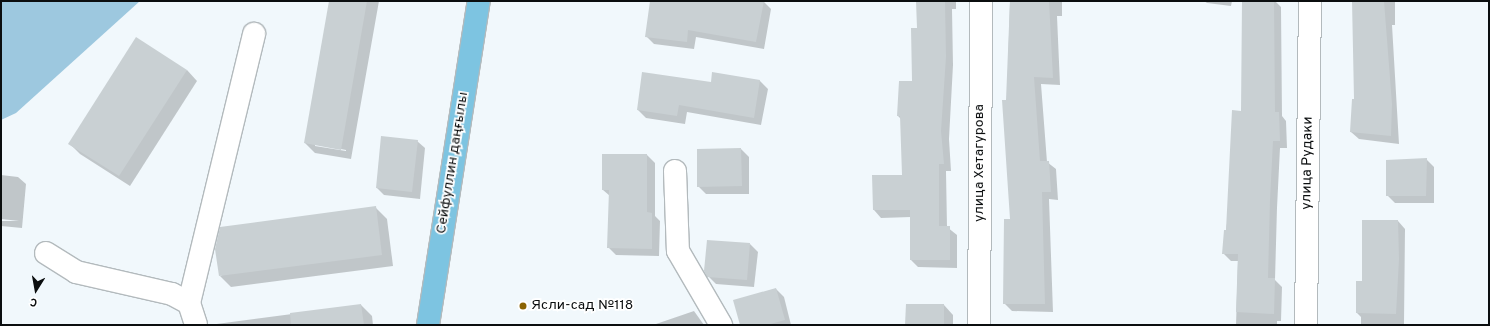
<!DOCTYPE html>
<meta charset="utf-8">
<style>
body{margin:0}
#map{position:relative;width:1490px;height:326px;overflow:hidden;background:#f1f8fc;font-family:Overpass,sans-serif}
div>[style]{position:absolute}
.forest>*{inset:0;background:#9dc8df}
.shadow>*{inset:0;background:#0003}
.building>*{inset:0;background:#c9d0d3}
.roads{filter:drop-shadow(1px 0 #b3babd) drop-shadow(-1px 0 #b3babd) drop-shadow(0 1px #b3babd) drop-shadow(0 -1px #b3babd)}
.minor>*{height:22px;margin:-11px;padding:0 11px;transform-origin:11px;border-radius:11px;background:#fff}
.major>*{height:22px;margin:-11px;padding:0 11px;transform-origin:11px;border-radius:11px;background:#7dc4e1}
.dots>*{width:11px;height:11px;translate:-50% -50%;box-sizing:border-box;border:2px solid #fff;border-radius:50%}
span{translate:-50% -50%;white-space:nowrap;text-align:center;line-height:1.15;-webkit-text-stroke:3.5px #fff;paint-order:stroke}
.street-label{font-size:14px;color:#0b0e0f}
.poi-label{font-size:14px;color:#0b0e0f}
.left{translate:0 -50%;text-align:left}
.frame{position:absolute;inset:0;border:2px solid #0b0e0f;pointer-events:none}
.north{position:absolute;left:16px;top:270px;width:40px;height:40px;-webkit-text-stroke:3px #fff;paint-order:stroke;rotate:191deg;font-size:11px;font-weight:700;line-height:16px;text-align:center;color:#0b0e0f}
.north::after{content:'';display:block;margin:auto;width:14px;height:18px;background:#0b0e0f;clip-path:polygon(50% 0,100% 100%,50% 72%,0 100%)}
</style>
<div id="map">
<div class="forest">
<div style="clip-path:polygon(1px 1px,140px 1px,16px 113px,1px 120px)"></div>
</div>
<div class="shadow">
<div style="clip-path:polygon(evenodd,330px 1px,379px 1px,351px 159px,315px 153px,305px 143px,330px 1px,315px 144px,346px 150px,346px 151px,315px 146px,315px 144px)"></div>
<div style="clip-path:polygon(651px 1px,763px 1px,771px 9px,764px 49px,696px 37px,694px 49px,654px 44px,646px 36px)"></div>
<div style="clip-path:polygon(917px 1px,956px 1px,956px 9px,952px 9px,953px 65px,949px 139px,951px 171px,946px 171px,947px 227px,957px 235px,957px 268px,918px 267px,911px 260px,911px 217px,881px 218px,874px 210px,903px 176px,901px 119px,898px 116px,913px 82px,918px 29px)"></div>
<div style="clip-path:polygon(1010px 1px,1062px 1px,1062px 16px,1057px 16px,1060px 85px,1041px 84px,1047px 162px,1056px 169px,1058px 200px,1049px 199px,1053px 312px,1012px 311px,1004px 303px,1011px 220px,1007px 101px)"></div>
<div style="clip-path:polygon(1204px 1px,1232px 1px,1231px 6px,1207px 3px)"></div>
<div style="clip-path:polygon(1243px 1px,1275px 1px,1281px 7px,1282px 116px,1286px 121px,1287px 148px,1280px 148px,1277px 208px,1275px 280px,1282px 287px,1281px 321px,1277px 321px,1277px 325px,1236px 325px,1238px 261px,1231px 261px,1223px 253px,1242px 112px)"></div>
<div style="clip-path:polygon(1354px 1px,1395px 1px,1395px 25px,1392px 25px,1399px 144px,1359px 139px,1351px 132px,1355px 100px)"></div>
<div style="clip-path:polygon(187px 70px,197px 81px,130px 186px,80px 154px,70px 144px)"></div>
<div style="clip-path:polygon(760px 81px,768px 89px,761px 125px,687px 112px,685px 124px,646px 118px,638px 110px,711px 84px)"></div>
<div style="clip-path:polygon(417px 141px,425px 148px,420px 199px,384px 195px,377px 188px)"></div>
<div style="clip-path:polygon(741px 149px,749px 157px,749px 194px,706px 194px,698px 186px)"></div>
<div style="clip-path:polygon(603px 155px,647px 155px,655px 163px,655px 216px,660px 221px,659px 256px,616px 255px,608px 247px,610px 196px,603px 190px)"></div>
<div style="clip-path:polygon(1426px 159px,1434px 167px,1434px 203px,1395px 203px,1387px 195px)"></div>
<div style="clip-path:polygon(1px 175px,18px 177px,26px 184px,22px 228px,1px 226px,1px 221px,19px 221px,1px 219px)"></div>
<div style="clip-path:polygon(376px 208px,387px 219px,393px 266px,231px 287px,220px 276px)"></div>
<div style="clip-path:polygon(1398px 221px,1405px 229px,1404px 325px,1361px 325px,1361px 317px,1357px 313px,1363px 282px)"></div>
<div style="clip-path:polygon(750px 244px,758px 252px,754px 287px,716px 284px,708px 276px)"></div>
<div style="clip-path:polygon(776px 289px,784px 297px,791px 325px,741px 325px)"></div>
<div style="clip-path:polygon(361px 305px,372px 316px,373px 325px,209px 325px)"></div>
<div style="clip-path:polygon(907px 305px,944px 305px,953px 315px,953px 325px,906px 325px)"></div>
<div style="clip-path:polygon(694px 311px,704px 325px,656px 325px,656px 324px)"></div>
</div>
<div class="building">
<div style="clip-path:polygon(329px 1px,367px 1px,341px 150px,304px 143px)"></div>
<div style="clip-path:polygon(650px 1px,764px 1px,756px 42px,688px 30px,687px 42px,645px 37px)"></div>
<div style="clip-path:polygon(916px 1px,945px 1px,946px 57px,941px 131px,944px 164px,939px 164px,939px 226px,950px 226px,950px 260px,910px 260px,910px 210px,873px 210px,872px 175px,902px 175px,900px 116px,897px 116px,899px 81px,912px 81px,911px 28px,917px 28px)"></div>
<div style="clip-path:polygon(1010px 1px,1049px 1px,1053px 78px,1034px 77px,1040px 161px,1049px 161px,1051px 192px,1042px 192px,1045px 304px,1003px 304px,1004px 219px,1010px 219px,1002px 100px,1006px 100px)"></div>
<div style="clip-path:polygon(1242px 1px,1274px 1px,1275px 112px,1279px 112px,1280px 141px,1273px 141px,1270px 200px,1268px 278px,1275px 278px,1274px 314px,1236px 312px,1238px 254px,1222px 254px,1224px 230px,1226px 230px,1232px 110px,1241px 111px)"></div>
<div style="clip-path:polygon(1352px 1px,1384px 1px,1392px 104px,1391px 136px,1350px 132px,1352px 99px,1354px 99px)"></div>
<div style="clip-path:polygon(136px 37px,187px 70px,119px 176px,68px 144px)"></div>
<div style="clip-path:polygon(642px 72px,711px 82px,712px 72px,760px 80px,754px 118px,679px 105px,677px 116px,637px 110px)"></div>
<div style="clip-path:polygon(381px 136px,418px 140px,412px 192px,376px 188px)"></div>
<div style="clip-path:polygon(741px 148px,742px 186px,697px 187px,697px 149px)"></div>
<div style="clip-path:polygon(602px 154px,647px 154px,647px 212px,652px 213px,652px 249px,607px 248px,609px 190px,602px 190px)"></div>
<div style="clip-path:polygon(1427px 158px,1426px 196px,1386px 196px,1386px 160px)"></div>
<div style="clip-path:polygon(376px 206px,382px 255px,219px 276px,215px 249px,220px 227px)"></div>
<div style="clip-path:polygon(1362px 220px,1398px 220px,1399px 259px,1396px 314px,1356px 313px,1356px 281px,1362px 281px)"></div>
<div style="clip-path:polygon(707px 240px,750px 243px,747px 280px,707px 277px,704px 271px)"></div>
<div style="clip-path:polygon(776px 288px,785px 320px,767px 325px,740px 325px,733px 300px)"></div>
<div style="clip-path:polygon(361px 304px,364px 325px,291px 325px,290px 313px)"></div>
<div style="clip-path:polygon(906px 304px,944px 304px,944px 325px,905px 325px)"></div>
</div>
<div class="roads">
<div class="minor">
<div style="left:675px;top:171px;width:80px;rotate:87.9deg"></div>
<div style="left:678px;top:251px;width:86px;rotate:59.8deg"></div>
<div style="left:46px;top:253px;width:36px;rotate:32deg"></div>
<div style="left:76px;top:272px;width:98px;rotate:12.9deg"></div>
<div style="left:172px;top:294px;width:19px;rotate:28deg"></div>
<div style="left:189px;top:303px;width:23px;rotate:72deg"></div>
<div style="left:189px;top:303px;width:277px;rotate:-76.4deg"></div>
<div style="left:979px;top:325px;width:324px;rotate:-89.6deg"></div>
<div style="left:1306px;top:325px;width:324px;rotate:-89.3deg"></div>
</div>
<div class="major">
<div style="left:428px;top:325px;width:328px;rotate:-81.1deg"></div>
</div>
</div>
<div class="dots">
<div style="left:523px;top:306px;background:#8a6303"></div>
</div>
<div class="street-label">
<span style="left:453px;top:163px;rotate:-81deg">Сейфуллин даңғылы</span>
<span style="left:980px;top:163px;rotate:-90deg">улица Хетагурова</span>
<span style="left:1308px;top:163px;rotate:-89deg">улица Рудаки</span>
</div>
<div class="poi-label">
<span class="left" style="left:531px;top:306px">Ясли-сад №118</span>
</div>
<div class="frame"></div>
<div class="north">С</div>
</div>
